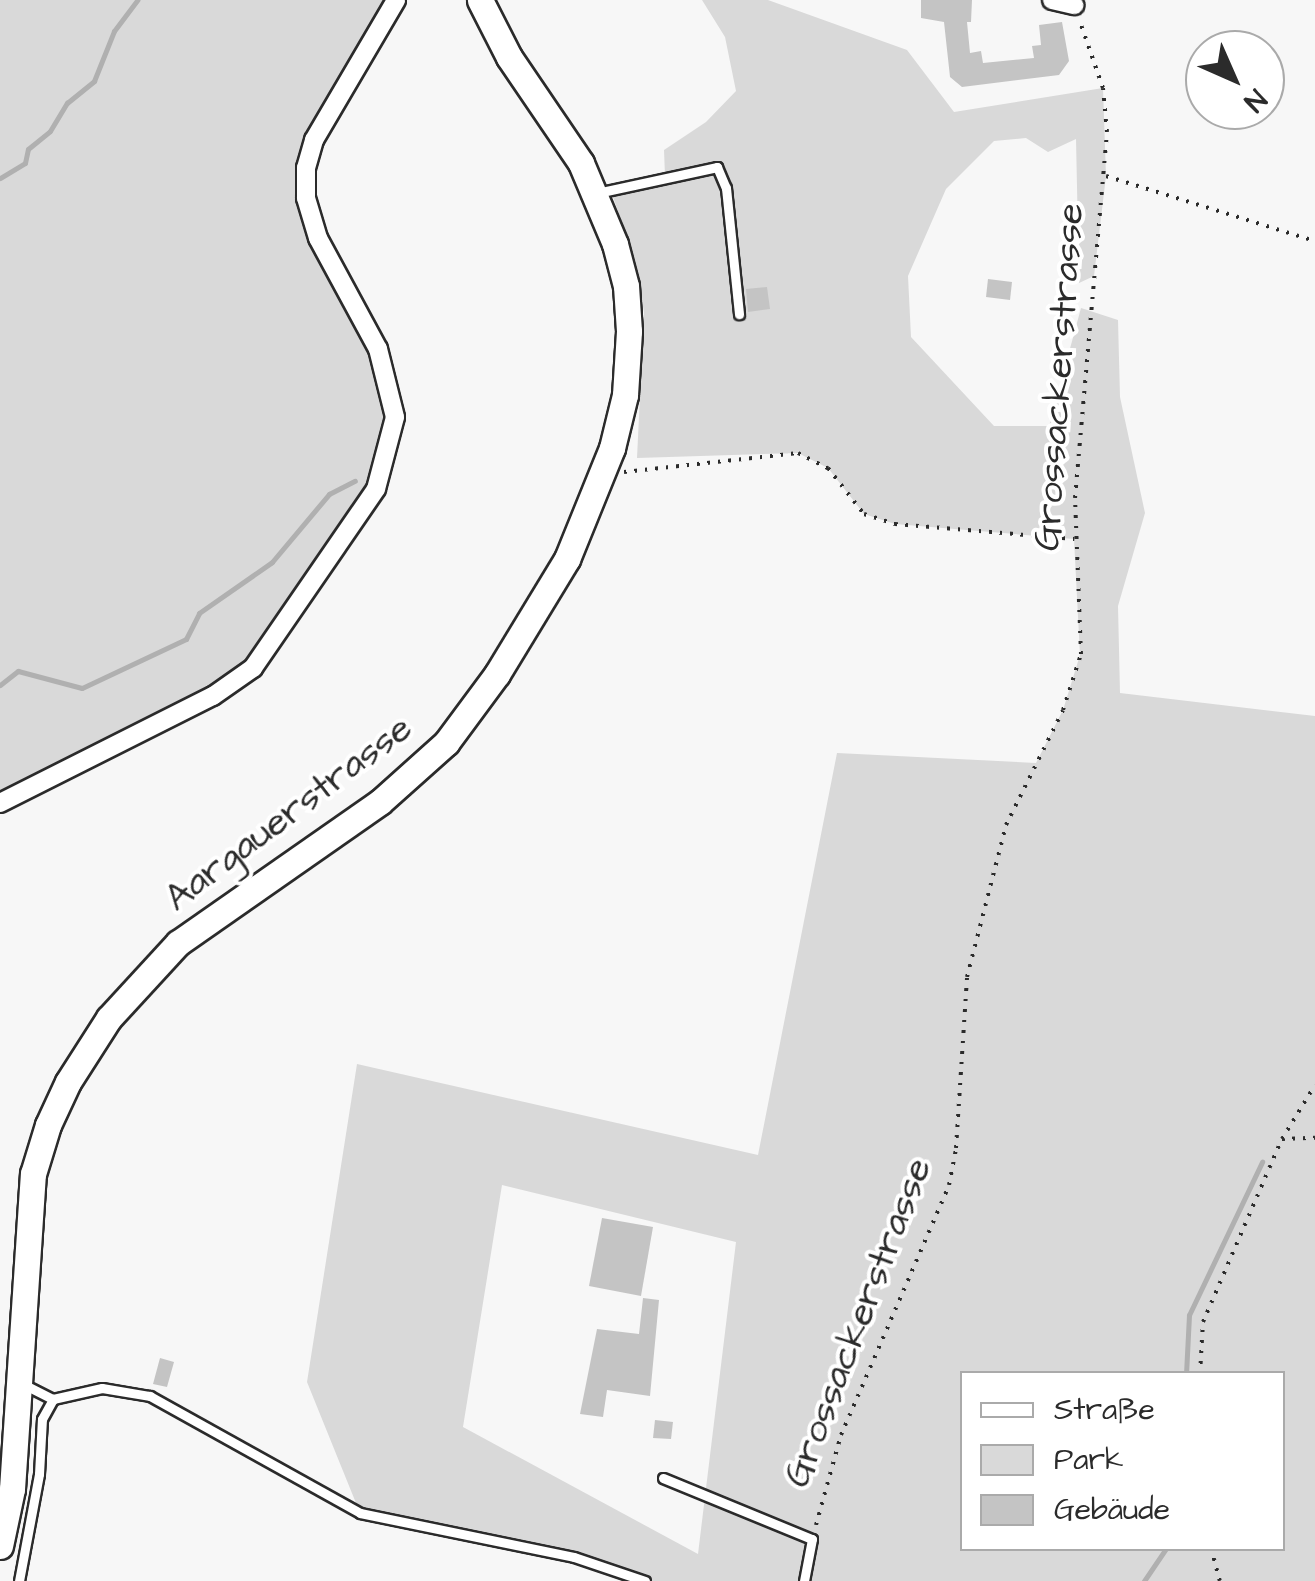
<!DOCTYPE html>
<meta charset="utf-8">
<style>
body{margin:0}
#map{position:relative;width:1315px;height:1581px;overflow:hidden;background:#f7f7f7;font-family:"Architects Daughter",sans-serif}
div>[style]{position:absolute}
.green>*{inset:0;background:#d9d9d9}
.stream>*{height:5px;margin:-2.5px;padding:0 2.5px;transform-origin:2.5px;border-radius:2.5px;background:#b0b0b0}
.building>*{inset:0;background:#c4c4c4}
.path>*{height:4px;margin-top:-2px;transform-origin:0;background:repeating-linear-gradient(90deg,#2b2b2b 0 2.5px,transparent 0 10.5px)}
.roads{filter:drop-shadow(2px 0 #2b2b2b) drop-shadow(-2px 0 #2b2b2b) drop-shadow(0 2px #2b2b2b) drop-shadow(0 -2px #2b2b2b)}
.service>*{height:9px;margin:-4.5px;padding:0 4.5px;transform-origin:4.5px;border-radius:4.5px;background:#fff}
.minor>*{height:18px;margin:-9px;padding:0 9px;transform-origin:9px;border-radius:9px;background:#fff}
.secondary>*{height:25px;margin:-12.5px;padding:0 12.5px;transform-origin:12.5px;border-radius:12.5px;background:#fff}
span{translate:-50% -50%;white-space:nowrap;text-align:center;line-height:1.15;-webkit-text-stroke:8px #fff;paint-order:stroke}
.street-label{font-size:38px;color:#2b2b2b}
.legend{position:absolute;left:960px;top:1371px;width:325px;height:180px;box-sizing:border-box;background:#fff;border:2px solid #aaa;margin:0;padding:12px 18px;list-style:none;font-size:30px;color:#2b2b2b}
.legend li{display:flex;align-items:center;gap:20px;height:50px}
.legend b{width:50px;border:2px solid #aaa}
.north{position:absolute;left:1185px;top:30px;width:100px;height:100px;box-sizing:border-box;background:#fff;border:2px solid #aaa;border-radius:50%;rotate:135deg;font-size:28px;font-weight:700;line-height:40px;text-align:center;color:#2b2b2b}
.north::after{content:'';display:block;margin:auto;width:35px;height:45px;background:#2b2b2b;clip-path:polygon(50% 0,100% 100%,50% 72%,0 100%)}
</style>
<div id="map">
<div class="green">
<div style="clip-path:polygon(0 0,396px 0,314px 140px,306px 198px,378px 349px,395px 417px,376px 489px,253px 668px,0 803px)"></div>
<div style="clip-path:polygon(evenodd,702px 0,768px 0,907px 50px,954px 112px,1103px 88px,1106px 176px,1094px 276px,1079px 283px,1076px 139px,1048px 152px,1026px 138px,994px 141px,946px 189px,908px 276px,911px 337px,994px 426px,1049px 426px,1081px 308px,1118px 320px,1120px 397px,1145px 513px,1118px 606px,1120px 693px,1315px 716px,1315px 1581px,645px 1581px,574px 1557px,360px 1513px,307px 1382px,357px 1064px,758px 1155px,837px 753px,1036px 763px,1063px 710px,1080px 655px,1074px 539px,895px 524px,864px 514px,828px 468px,798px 453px,637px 458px,644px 312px,635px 260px,613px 197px,644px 181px,665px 176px,664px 150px,706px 122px,736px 91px,725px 37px,702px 0,502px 1185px,736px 1242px,698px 1554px,463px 1427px,502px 1185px,702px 0,962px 1374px,1282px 1374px,1282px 1548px,962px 1548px,962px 1374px)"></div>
</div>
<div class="stream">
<div style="left:0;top:178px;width:29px;rotate:-31deg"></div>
<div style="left:25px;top:163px;width:14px;rotate:-78deg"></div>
<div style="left:28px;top:149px;width:28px;rotate:-39deg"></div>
<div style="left:50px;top:131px;width:33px;rotate:-59deg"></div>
<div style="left:67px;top:103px;width:35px;rotate:-39deg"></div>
<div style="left:94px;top:81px;width:54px;rotate:-68.2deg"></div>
<div style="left:114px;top:31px;width:39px;rotate:-53deg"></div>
<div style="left:0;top:685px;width:23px;rotate:-38deg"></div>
<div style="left:18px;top:671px;width:66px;rotate:14.9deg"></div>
<div style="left:82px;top:688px;width:115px;rotate:-25.2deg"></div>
<div style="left:186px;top:639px;width:29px;rotate:-63deg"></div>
<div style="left:199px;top:613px;width:89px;rotate:-34.9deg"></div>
<div style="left:272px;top:562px;width:89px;rotate:-50deg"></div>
<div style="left:329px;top:494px;width:29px;rotate:-27deg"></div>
<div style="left:1186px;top:1374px;width:59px;rotate:-87.1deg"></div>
<div style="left:1189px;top:1315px;width:170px;rotate:-64.5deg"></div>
<div style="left:1144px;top:1581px;width:40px;rotate:-56deg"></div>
</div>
<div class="building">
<div style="clip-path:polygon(921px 0,972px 0,971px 22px,967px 22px,970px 53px,981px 51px,983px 63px,1034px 58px,1032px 46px,1041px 45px,1039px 25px,1062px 22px,1069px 61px,1059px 75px,962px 87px,950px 77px,944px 22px,921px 18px)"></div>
<div style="clip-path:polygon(988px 279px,1012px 282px,1010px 300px,986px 297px)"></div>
<div style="clip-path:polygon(767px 287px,770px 309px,748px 312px,746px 289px)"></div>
<div style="clip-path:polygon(602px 1218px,653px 1227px,641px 1296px,589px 1286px)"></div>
<div style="clip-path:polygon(643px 1298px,659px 1300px,650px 1396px,607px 1390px,603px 1417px,580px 1414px,597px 1329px,639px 1334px)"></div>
<div style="clip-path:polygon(160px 1358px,174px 1362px,167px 1387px,153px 1384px)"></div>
<div style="clip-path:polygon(655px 1420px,673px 1422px,671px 1439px,653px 1438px)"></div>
</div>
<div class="path">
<div style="left:1106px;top:176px;width:219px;rotate:17.3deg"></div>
<div style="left:624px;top:472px;width:175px;rotate:-6.2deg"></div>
<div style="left:798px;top:453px;width:34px;rotate:27deg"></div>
<div style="left:828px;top:468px;width:58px;rotate:52deg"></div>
<div style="left:864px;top:514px;width:33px;rotate:18deg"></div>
<div style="left:895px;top:524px;width:180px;rotate:4.8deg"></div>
<div style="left:1282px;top:1139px;width:33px;rotate:-2deg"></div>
<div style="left:1200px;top:1374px;width:52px;rotate:-86.7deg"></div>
<div style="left:1203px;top:1322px;width:199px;rotate:-66.7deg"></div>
<div style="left:1282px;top:1139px;width:63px;rotate:-58.6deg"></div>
<div style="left:816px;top:1525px;width:93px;rotate:-74.5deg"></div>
<div style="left:841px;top:1435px;width:272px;rotate:-66.6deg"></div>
<div style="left:949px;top:1185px;width:38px;rotate:-79deg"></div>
<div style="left:956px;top:1148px;width:171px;rotate:-86.3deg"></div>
<div style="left:967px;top:977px;width:157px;rotate:-75.6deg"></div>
<div style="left:1006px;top:825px;width:128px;rotate:-63.6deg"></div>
<div style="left:1063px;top:710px;width:59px;rotate:-72.2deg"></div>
<div style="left:1081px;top:654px;width:156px;rotate:-92.2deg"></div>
<div style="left:1075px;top:498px;width:367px;rotate:-85deg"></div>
<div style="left:1107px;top:132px;width:44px;rotate:-95.2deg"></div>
<div style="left:1103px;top:88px;width:73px;rotate:-109.2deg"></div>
<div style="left:1211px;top:1548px;width:34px;rotate:75deg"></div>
</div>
<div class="roads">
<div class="service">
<div style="left:597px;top:193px;width:123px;rotate:-12.2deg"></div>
<div style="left:717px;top:167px;width:23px;rotate:67deg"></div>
<div style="left:726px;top:188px;width:127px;rotate:84.1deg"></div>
<div style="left:21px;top:1383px;width:36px;rotate:27deg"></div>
<div style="left:53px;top:1399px;width:50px;rotate:-12.7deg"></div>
<div style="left:102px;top:1388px;width:49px;rotate:9.5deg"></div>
<div style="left:150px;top:1396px;width:240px;rotate:29.1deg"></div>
<div style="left:360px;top:1513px;width:218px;rotate:11.6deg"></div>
<div style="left:574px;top:1557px;width:75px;rotate:18.7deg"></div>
<div style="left:663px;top:1478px;width:161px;rotate:22.3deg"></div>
<div style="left:812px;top:1539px;width:43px;rotate:100.8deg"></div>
<div style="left:19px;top:1581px;width:109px;rotate:-79.4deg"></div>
<div style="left:39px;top:1474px;width:55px;rotate:-86.9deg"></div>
<div style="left:42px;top:1419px;width:23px;rotate:-61deg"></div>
</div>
<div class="minor">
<div style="left:1052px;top:0;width:23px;rotate:13deg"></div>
<div style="left:0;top:803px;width:238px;rotate:-26.7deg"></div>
<div style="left:213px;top:696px;width:49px;rotate:-35deg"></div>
<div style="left:253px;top:668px;width:217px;rotate:-55.5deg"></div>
<div style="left:376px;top:489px;width:74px;rotate:-75.2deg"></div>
<div style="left:395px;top:417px;width:70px;rotate:-104deg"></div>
<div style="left:378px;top:349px;width:126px;rotate:-118.4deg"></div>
<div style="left:318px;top:238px;width:42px;rotate:-106.7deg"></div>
<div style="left:306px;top:198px;width:30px;rotate:-90deg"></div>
<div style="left:306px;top:168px;width:29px;rotate:-74deg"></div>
<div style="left:314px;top:140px;width:162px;rotate:-59.6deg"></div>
</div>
<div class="secondary">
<div style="left:0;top:1546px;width:58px;rotate:-78.1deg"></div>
<div style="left:12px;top:1489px;width:316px;rotate:-86.2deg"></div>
<div style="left:33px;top:1174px;width:51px;rotate:-73deg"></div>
<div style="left:48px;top:1125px;width:47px;rotate:-65.1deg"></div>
<div style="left:68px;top:1082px;width:76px;rotate:-57.4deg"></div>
<div style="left:109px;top:1018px;width:102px;rotate:-47.4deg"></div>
<div style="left:178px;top:943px;width:246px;rotate:-34.9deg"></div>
<div style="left:380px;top:802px;width:89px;rotate:-41.8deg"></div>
<div style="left:446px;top:743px;width:86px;rotate:-53.5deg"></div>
<div style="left:497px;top:674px;width:135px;rotate:-58.7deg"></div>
<div style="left:567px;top:559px;width:120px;rotate:-67.9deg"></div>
<div style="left:612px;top:448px;width:55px;rotate:-76.2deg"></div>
<div style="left:625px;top:395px;width:64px;rotate:-86.4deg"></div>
<div style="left:629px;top:331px;width:45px;rotate:-93.8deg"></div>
<div style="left:626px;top:286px;width:43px;rotate:-104.7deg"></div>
<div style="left:615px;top:244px;width:88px;rotate:-112.8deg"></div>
<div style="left:581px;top:163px;width:128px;rotate:-124.2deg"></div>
<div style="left:509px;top:57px;width:64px;rotate:-117deg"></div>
</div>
</div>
<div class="street-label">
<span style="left:1060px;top:377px;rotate:-86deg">Grossackerstrasse</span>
<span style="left:289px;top:814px;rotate:-37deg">Aargauerstrasse</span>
<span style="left:859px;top:1323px;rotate:-69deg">Grossackerstrasse</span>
</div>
<ul class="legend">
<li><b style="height:12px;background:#fff"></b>Straße</li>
<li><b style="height:28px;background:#d9d9d9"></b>Park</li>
<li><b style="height:28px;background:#c4c4c4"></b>Gebäude</li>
</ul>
<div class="north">N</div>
</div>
